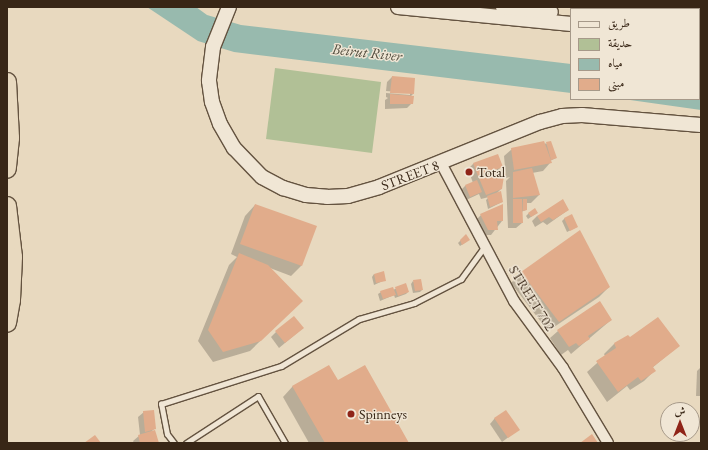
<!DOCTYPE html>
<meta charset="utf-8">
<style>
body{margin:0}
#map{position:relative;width:708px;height:450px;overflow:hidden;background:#e8d9bf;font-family:"EB Garamond",Amiri,serif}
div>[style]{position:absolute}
.green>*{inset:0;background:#b1c096}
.water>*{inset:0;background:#98baae}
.shadow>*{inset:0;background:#0003}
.building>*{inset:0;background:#e1ac8b}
.roads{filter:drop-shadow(1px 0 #645340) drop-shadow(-1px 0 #645340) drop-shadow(0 1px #645340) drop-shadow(0 -1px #645340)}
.lane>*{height:5px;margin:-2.5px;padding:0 2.5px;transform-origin:2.5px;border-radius:2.5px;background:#f0e6d5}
.street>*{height:10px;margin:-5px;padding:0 5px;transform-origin:5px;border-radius:5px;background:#f0e6d5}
.secondary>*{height:14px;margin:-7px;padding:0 7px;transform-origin:7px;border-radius:7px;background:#f0e6d5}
.highway>*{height:18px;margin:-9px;padding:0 9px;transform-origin:9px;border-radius:9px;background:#e8d9bf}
.dots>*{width:11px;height:11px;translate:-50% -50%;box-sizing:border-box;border:2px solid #f0e6d5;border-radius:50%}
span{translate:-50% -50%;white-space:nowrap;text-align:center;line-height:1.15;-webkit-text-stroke:3px #f0e6d5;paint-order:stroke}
.poi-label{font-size:14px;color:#382616}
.left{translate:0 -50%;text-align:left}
.street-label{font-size:14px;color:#382616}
.water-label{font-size:15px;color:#504b3c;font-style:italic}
.frame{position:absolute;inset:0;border:8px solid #382616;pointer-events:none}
.legend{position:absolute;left:570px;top:8px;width:130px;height:92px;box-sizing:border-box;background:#f0e6d5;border:1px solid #a69989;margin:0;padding:5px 7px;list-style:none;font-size:12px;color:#382616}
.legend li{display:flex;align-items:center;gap:8px;height:20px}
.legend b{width:20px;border:1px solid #a69989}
.north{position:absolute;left:660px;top:402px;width:40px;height:40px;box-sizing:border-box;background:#f0e6d5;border:1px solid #a69989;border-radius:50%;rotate:0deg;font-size:11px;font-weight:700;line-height:16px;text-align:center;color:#382616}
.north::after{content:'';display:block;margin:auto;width:14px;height:18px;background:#8f2418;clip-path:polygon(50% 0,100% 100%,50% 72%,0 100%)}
</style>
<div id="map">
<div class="green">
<div style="clip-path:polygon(275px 68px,381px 82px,372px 153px,266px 139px)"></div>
</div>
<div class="water">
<div style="clip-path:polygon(147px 7px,196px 7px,207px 15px,241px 25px,571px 64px,571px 93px,234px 52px,198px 41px)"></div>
<div style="clip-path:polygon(699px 80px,701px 80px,701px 110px,623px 99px,699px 99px)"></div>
</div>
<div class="shadow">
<div style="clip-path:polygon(593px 7px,624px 7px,623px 9px,596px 9px)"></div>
<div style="clip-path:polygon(392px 77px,413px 94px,410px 97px,412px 103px,407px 108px,385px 109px,385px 100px,388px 98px,386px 97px,386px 93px,410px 95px,410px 93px,386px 91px,387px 82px)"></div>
<div style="clip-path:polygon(546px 143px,556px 158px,550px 161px,550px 163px,543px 171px,532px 173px,539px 195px,531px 203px,526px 203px,526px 210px,521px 212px,522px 223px,516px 228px,508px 228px,506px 181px,510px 177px,506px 178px,504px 156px,512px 149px,544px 145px)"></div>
<div style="clip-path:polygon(497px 155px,501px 167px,494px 174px,505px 175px,503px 177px,501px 189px,495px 195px,502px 202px,488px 209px,486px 200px,489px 197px,481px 199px,479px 194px,464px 201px,460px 191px,465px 186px,473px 183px,468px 169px,473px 164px)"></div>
<div style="clip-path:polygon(255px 205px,315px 227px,301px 266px,291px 276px,270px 268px,291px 311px,250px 351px,213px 362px,198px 341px,229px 265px,237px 257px,231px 254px,245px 216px)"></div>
<div style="clip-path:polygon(568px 210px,547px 225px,543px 222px,535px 227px,532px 221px,537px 216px)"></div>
<div style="clip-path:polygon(529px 213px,537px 213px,528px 219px,526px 216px)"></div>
<div style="clip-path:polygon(481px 215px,502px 221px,491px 235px,482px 235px,476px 220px)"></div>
<div style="clip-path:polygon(565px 218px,577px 227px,567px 232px,562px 221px)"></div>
<div style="clip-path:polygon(466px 235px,466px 242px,460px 246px,458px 243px)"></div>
<div style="clip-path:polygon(521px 273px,609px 287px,599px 297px,548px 331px,511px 283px)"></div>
<div style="clip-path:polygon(374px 274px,385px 280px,374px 285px,372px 277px)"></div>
<div style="clip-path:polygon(413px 281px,422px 290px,420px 292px,413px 293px,411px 284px)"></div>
<div style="clip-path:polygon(405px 284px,408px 292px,406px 294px,395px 298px,394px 295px,380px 301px,378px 294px,381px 292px,393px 290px)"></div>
<div style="clip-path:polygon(611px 320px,571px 354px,568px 350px,561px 355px,550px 338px,558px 331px)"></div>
<div style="clip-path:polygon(303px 328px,279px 348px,271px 337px,276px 332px)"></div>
<div style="clip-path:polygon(628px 336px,630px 339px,678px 346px,652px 368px,654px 371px,644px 381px,630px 390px,627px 386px,607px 402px,587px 372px,605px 356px,604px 354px,614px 344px)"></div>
<div style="clip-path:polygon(701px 367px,701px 396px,696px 396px,697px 371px)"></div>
<div style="clip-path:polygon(338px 382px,408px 443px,309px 443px,283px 397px,293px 386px)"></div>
<div style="clip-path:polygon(144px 412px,155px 428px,151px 432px,158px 443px,134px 443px,133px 441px,140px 435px,138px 417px)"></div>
<div style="clip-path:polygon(495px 418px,518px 430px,502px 442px,490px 424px)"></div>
</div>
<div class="building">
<div style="clip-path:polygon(392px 76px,415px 78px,414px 94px,390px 93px)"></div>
<div style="clip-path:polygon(390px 94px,414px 96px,413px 104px,390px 104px)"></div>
<div style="clip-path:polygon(544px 141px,552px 163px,514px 170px,511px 148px)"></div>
<div style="clip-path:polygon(551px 141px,557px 158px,551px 160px,546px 142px)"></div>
<div style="clip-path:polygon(498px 154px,503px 167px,478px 176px,473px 163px)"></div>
<div style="clip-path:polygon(532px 168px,540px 195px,513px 198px,513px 172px)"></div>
<div style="clip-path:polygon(504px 170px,506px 175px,504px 176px,502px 189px,486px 195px,479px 178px)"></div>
<div style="clip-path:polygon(477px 180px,482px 192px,470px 197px,465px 185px)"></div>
<div style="clip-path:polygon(501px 191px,503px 202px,490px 207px,487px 196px)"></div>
<div style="clip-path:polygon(513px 199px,522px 199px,523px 223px,513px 223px)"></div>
<div style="clip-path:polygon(523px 199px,527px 199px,527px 210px,523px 211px)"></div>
<div style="clip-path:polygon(563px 199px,569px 210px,553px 220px,549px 217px,541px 222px,537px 216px)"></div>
<div style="clip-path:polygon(255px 204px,317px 226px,302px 266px,240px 244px)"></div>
<div style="clip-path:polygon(503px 204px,503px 221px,497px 221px,498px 230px,488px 230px,480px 214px)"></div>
<div style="clip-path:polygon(535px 208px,538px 213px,531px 217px,528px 213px)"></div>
<div style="clip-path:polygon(572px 214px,578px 227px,570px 231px,564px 218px)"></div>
<div style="clip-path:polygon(580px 230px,610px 287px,559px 322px,521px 272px)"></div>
<div style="clip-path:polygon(466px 234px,470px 240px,462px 245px,460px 240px)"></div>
<div style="clip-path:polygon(239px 253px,268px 265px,303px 301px,261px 341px,223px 352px,208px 330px)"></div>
<div style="clip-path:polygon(384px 271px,386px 281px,376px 283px,374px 274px)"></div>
<div style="clip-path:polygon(421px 279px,423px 290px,415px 291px,413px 280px)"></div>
<div style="clip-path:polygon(406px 283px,409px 292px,398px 296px,395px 287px)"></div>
<div style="clip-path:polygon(393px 287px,396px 295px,383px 299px,380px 291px)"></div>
<div style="clip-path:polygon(600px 301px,612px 320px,588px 336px,590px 339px,579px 346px,576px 343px,569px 347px,557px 330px)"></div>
<div style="clip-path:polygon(294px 316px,304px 328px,285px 343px,275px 331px)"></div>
<div style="clip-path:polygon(658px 317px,680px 346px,653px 367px,656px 371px,641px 381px,638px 377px,618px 392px,596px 361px,616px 348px,614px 343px,628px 335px,630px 337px)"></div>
<div style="clip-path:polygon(329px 365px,338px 380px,365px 365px,409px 443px,325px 443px,292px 386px)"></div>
<div style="clip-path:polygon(154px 410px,156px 429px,145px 432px,143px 411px)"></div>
<div style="clip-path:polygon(506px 410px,520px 430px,508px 438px,494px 418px)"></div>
<div style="clip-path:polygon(155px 430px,159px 443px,140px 443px,138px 435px)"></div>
<div style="clip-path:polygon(592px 434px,598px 443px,580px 443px)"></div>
<div style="clip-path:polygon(95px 435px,101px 443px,84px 443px)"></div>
</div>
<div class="roads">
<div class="lane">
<div style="left:174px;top:443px;width:11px;rotate:-128deg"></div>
<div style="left:167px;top:434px;width:31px;rotate:-101deg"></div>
<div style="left:161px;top:404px;width:126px;rotate:-17.6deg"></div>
<div style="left:281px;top:366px;width:91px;rotate:-31.1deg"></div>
<div style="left:359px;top:319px;width:57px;rotate:-16.2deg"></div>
<div style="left:414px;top:303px;width:53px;rotate:-27.1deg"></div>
<div style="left:461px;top:279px;width:41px;rotate:-54deg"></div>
<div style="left:186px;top:443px;width:86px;rotate:-33.1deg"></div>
<div style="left:258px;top:396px;width:54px;rotate:60.1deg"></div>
</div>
<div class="street">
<div style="left:441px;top:163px;width:156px;rotate:62.1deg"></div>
<div style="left:514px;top:301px;width:83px;rotate:53.8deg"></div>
<div style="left:563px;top:368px;width:87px;rotate:59deg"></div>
</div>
<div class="secondary">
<div style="left:229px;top:7px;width:43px;rotate:111.8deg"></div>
<div style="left:213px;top:47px;width:34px;rotate:97deg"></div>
<div style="left:209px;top:81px;width:21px;rotate:82deg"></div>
<div style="left:212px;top:102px;width:23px;rotate:70deg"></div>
<div style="left:220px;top:124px;width:28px;rotate:60deg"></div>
<div style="left:234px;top:148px;width:40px;rotate:46deg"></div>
<div style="left:262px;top:177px;width:24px;rotate:28deg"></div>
<div style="left:283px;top:188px;width:24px;rotate:17deg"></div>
<div style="left:306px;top:195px;width:21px;rotate:5deg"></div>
<div style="left:327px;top:197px;width:21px;rotate:-3deg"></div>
<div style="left:348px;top:196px;width:32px;rotate:-16deg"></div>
<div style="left:379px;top:187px;width:174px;rotate:-22deg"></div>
<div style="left:540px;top:122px;width:23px;rotate:-15deg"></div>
<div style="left:562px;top:116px;width:20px;rotate:-3deg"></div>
<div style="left:582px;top:115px;width:119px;rotate:4.8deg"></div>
<div style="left:398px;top:7px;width:174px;rotate:5.6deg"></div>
<div style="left:503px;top:7px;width:48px;rotate:5.9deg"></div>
<div style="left:699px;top:26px;width:2px"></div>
<div style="left:699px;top:36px;width:2px"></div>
</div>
<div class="highway">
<div style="left:7px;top:82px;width:56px;rotate:86.9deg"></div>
<div style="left:10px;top:138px;width:31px;rotate:96deg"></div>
<div style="left:7px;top:206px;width:51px;rotate:83.3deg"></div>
<div style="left:13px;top:257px;width:43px;rotate:92.7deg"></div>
<div style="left:11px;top:300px;width:23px;rotate:100deg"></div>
</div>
</div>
<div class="dots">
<div style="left:469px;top:172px;background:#8f2418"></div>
<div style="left:351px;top:414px;background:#8f2418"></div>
</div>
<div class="poi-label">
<span class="left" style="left:477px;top:172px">Total</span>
<span class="left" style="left:359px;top:414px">Spinneys</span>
</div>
<div class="street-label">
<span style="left:410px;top:175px;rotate:-21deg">STREET 8</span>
<span style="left:532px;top:298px;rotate:58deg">STREET 702</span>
</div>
<div class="water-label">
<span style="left:367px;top:52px;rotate:6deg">Beirut River</span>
</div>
<div class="frame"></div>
<ul class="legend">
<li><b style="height:5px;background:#f0e6d5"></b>طريق</li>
<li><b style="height:11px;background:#b1c096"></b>حديقة</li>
<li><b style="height:11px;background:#98baae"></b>مياه</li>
<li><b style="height:11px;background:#e1ac8b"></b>مبنى</li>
</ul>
<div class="north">ش</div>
</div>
